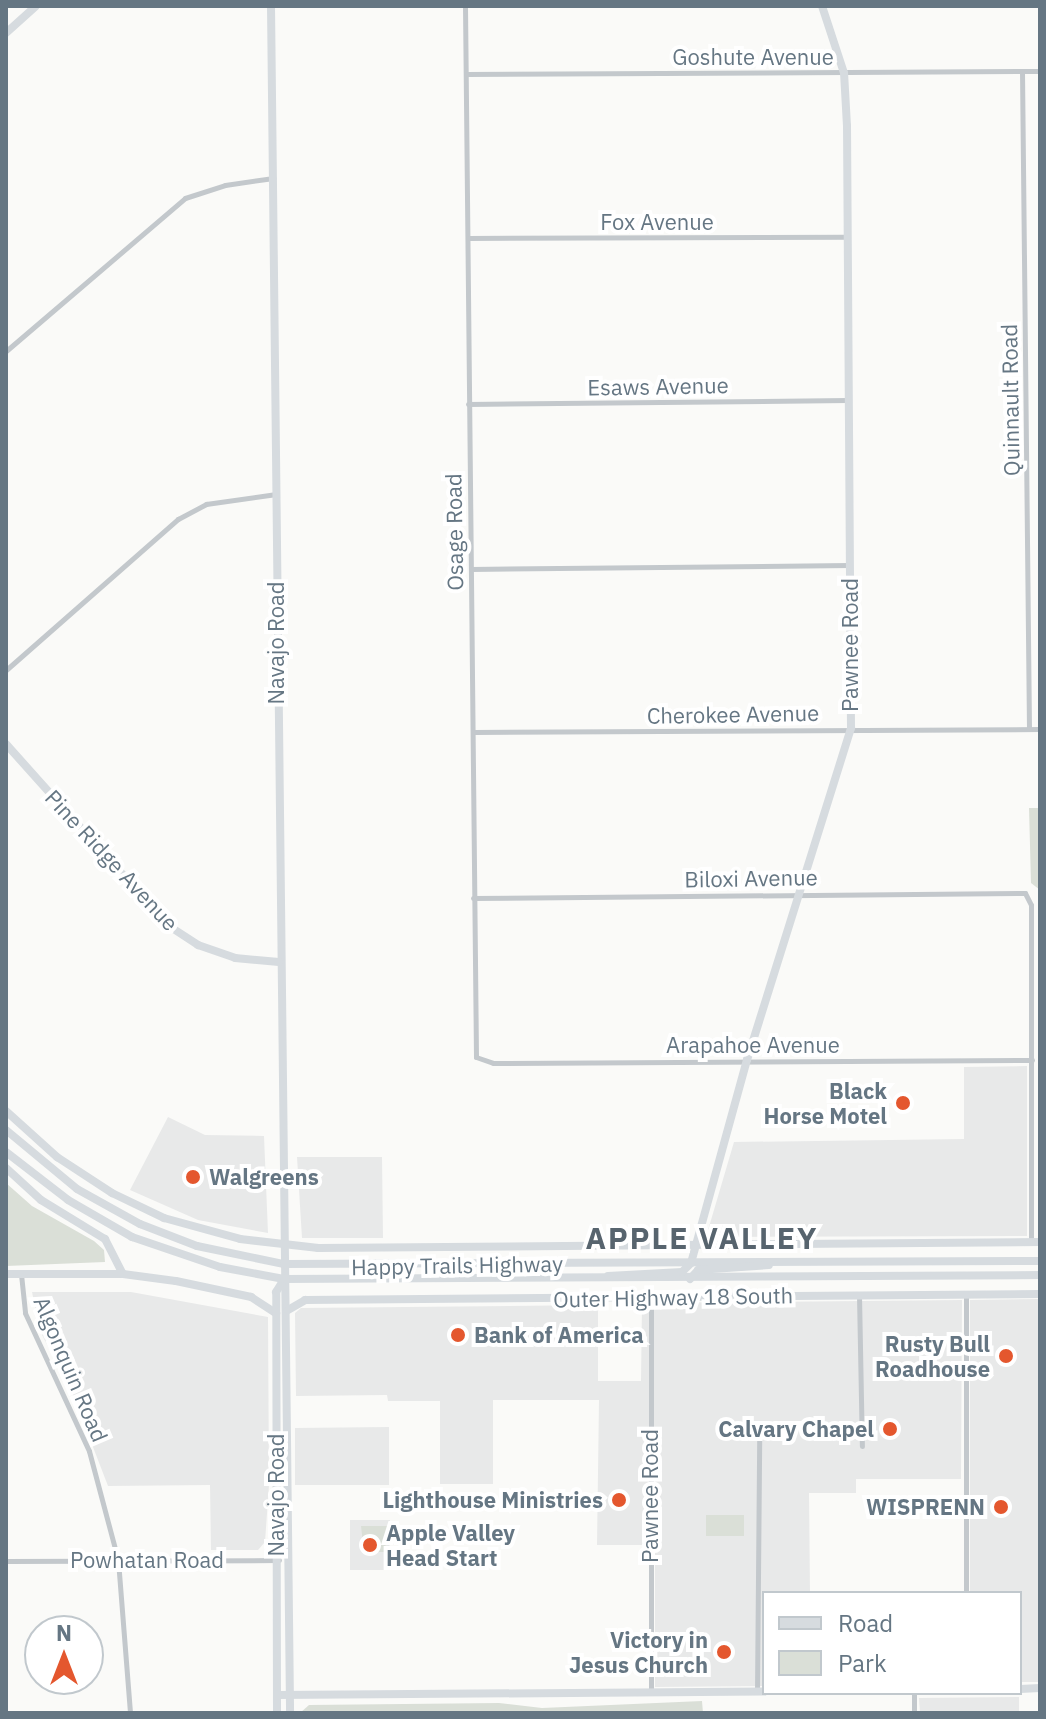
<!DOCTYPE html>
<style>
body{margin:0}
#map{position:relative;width:1046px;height:1719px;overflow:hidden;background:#fafaf8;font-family:"IBM Plex Sans",sans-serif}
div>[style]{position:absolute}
.built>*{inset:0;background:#e8e9e9}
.green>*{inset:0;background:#dadfd7}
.street>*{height:5px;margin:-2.5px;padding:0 2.5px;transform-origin:2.5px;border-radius:2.5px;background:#c3c8cc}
.secondary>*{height:8px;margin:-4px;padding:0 4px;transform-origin:4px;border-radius:4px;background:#d6dbdf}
.primary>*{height:8px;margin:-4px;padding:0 4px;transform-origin:4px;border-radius:4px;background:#d6dbdf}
.dots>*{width:22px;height:22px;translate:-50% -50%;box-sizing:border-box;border:4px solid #fff;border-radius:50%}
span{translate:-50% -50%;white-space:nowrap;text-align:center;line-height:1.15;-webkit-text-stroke:8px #fff;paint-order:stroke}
.street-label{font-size:22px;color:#657683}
.poi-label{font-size:22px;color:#657683;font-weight:700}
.right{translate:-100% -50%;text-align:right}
.left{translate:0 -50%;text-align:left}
.district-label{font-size:30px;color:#57646e;font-weight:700;letter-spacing:2px}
.frame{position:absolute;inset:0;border:8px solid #657683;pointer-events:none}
.legend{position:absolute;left:762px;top:1591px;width:260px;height:104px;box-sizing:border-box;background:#fff;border:2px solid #c1c8cd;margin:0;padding:10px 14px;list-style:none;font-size:24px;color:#657683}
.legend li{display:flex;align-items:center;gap:16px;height:40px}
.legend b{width:40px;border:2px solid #c1c8cd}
.north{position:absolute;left:24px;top:1615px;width:80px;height:80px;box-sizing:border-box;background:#fff;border:2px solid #c1c8cd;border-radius:50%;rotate:0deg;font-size:22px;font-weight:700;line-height:32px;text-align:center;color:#657683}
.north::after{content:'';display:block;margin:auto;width:28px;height:36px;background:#e4572e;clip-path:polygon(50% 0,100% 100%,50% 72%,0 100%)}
</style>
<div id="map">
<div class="built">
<div style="clip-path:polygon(1027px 1066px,1027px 1236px,706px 1237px,734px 1142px,964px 1139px,964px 1067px)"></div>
<div style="clip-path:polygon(168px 1117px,205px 1135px,264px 1136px,268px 1233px,198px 1220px,130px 1190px)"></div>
<div style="clip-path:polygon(297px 1157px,382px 1157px,383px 1238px,302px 1238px)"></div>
<div style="clip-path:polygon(32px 1292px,131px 1292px,268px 1317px,269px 1485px,265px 1542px,258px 1550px,211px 1550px,210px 1485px,108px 1486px,73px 1395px,40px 1331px)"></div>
<div style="clip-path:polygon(1040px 1299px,1040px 1682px,1020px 1682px,1020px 1593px,970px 1593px,970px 1300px)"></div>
<div style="clip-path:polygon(962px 1300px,961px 1479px,856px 1479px,856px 1493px,809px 1493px,810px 1593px,764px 1593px,764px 1686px,655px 1687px,655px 1545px,597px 1545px,599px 1400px,493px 1400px,493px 1484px,440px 1484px,440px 1401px,388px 1401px,387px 1395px,296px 1396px,295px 1313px,301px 1308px,598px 1305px,598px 1381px,641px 1381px,642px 1303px)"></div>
<div style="clip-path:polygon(389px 1427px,389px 1485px,295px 1485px,295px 1428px)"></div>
<div style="clip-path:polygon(350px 1520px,390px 1520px,389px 1570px,350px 1570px)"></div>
<div style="clip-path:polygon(1019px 1697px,1019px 1713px,920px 1713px,919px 1698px)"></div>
</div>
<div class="green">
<div style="clip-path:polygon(1029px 808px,1040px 808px,1040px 890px,1031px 883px)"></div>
<div style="clip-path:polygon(6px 1183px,32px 1206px,94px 1241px,104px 1250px,105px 1262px,6px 1266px)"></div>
<div style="clip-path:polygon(706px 1515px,744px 1515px,744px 1536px,706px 1536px)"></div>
<div style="clip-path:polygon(361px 1526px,387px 1526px,385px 1552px,364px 1552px)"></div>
<div style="clip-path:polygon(702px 1701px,703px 1713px,300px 1713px,309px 1705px,499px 1703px,542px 1708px)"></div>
</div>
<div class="street">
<div style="left:465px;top:6px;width:1051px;rotate:89.4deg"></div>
<div style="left:476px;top:1057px;width:18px;rotate:19deg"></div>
<div style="left:493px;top:1063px;width:539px;rotate:-0.32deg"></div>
<div style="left:1022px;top:71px;width:657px;rotate:89.39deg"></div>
<div style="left:466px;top:74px;width:574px;rotate:-0.3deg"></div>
<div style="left:468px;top:238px;width:379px;rotate:-0.2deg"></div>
<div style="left:6px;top:351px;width:235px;rotate:-40.5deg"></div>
<div style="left:185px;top:198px;width:42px;rotate:-18deg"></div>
<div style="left:225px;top:185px;width:49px;rotate:-8.3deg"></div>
<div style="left:468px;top:404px;width:380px;rotate:-0.6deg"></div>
<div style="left:471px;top:569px;width:379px;rotate:-0.6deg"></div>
<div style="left:6px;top:670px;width:229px;rotate:-41.3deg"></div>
<div style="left:178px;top:519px;width:32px;rotate:-28deg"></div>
<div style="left:206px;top:504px;width:71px;rotate:-8.1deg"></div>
<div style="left:474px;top:732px;width:566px;rotate:-0.3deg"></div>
<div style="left:473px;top:898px;width:552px;rotate:-0.52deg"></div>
<div style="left:1025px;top:893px;width:13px;rotate:63deg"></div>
<div style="left:1031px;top:905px;width:337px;rotate:90deg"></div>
<div style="left:21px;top:1274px;width:39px;rotate:84deg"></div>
<div style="left:25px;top:1313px;width:152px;rotate:65.1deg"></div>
<div style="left:89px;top:1451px;width:113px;rotate:75.1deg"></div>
<div style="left:118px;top:1560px;width:153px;rotate:85.5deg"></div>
<div style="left:859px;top:1295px;width:151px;rotate:88.9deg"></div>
<div style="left:651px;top:1298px;width:395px;rotate:90deg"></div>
<div style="left:6px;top:1561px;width:273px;rotate:-0.2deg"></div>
<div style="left:966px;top:1593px;width:298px;rotate:-90deg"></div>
<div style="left:757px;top:1692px;width:252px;rotate:-89.5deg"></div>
<div style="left:914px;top:1693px;width:20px;rotate:90deg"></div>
</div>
<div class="secondary">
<div style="left:271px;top:6px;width:1707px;rotate:89.36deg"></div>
<div style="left:6px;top:33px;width:40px;rotate:-42deg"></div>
<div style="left:6px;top:744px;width:244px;rotate:48.2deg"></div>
<div style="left:169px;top:926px;width:35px;rotate:33deg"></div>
<div style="left:198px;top:945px;width:39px;rotate:19deg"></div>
<div style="left:235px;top:958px;width:44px;rotate:5.2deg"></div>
<div style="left:6px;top:1111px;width:69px;rotate:42deg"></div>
<div style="left:57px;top:1157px;width:66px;rotate:33.2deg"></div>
<div style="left:112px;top:1193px;width:58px;rotate:25.7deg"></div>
<div style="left:164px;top:1218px;width:79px;rotate:15.4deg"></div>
<div style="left:240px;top:1239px;width:79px;rotate:6.6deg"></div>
<div style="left:318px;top:1248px;width:722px;rotate:-0.48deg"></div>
<div style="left:6px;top:1168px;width:47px;rotate:42.4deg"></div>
<div style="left:41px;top:1200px;width:75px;rotate:31.4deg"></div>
<div style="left:105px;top:1239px;width:39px;rotate:63deg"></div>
<div style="left:691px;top:1263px;width:211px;rotate:-74.6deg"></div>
<div style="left:747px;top:1060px;width:348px;rotate:-72.6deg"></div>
<div style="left:851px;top:728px;width:602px;rotate:-90.38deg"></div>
<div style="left:847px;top:126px;width:53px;rotate:-93.2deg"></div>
<div style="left:844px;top:73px;width:71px;rotate:-108.2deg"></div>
<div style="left:6px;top:1274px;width:117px"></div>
<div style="left:123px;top:1274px;width:53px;rotate:7.5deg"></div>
<div style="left:176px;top:1281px;width:77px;rotate:12deg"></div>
<div style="left:251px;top:1297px;width:30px;rotate:33deg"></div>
<div style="left:288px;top:1310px;width:20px;rotate:-30deg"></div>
<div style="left:305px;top:1300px;width:735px;rotate:-0.47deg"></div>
<div style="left:1020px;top:1689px;width:20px;rotate:-3deg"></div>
<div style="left:277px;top:1695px;width:487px;rotate:-0.4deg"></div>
<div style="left:277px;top:1713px;width:421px;rotate:-90.1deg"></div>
<div style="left:276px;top:1292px;width:15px;rotate:-58deg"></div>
</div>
<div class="primary">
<div style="left:6px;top:1130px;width:92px;rotate:39.7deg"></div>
<div style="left:77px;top:1189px;width:72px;rotate:29.1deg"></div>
<div style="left:140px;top:1224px;width:61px;rotate:21.1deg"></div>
<div style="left:197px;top:1246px;width:89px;rotate:11.7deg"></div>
<div style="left:284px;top:1264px;width:756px;rotate:-0.23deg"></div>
<div style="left:6px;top:1152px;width:78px;rotate:37.7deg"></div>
<div style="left:68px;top:1200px;width:74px;rotate:30deg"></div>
<div style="left:132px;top:1237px;width:93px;rotate:18.8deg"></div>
<div style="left:220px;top:1267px;width:65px;rotate:10.6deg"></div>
<div style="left:284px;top:1279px;width:756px;rotate:-0.3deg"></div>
<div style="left:608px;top:1276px;width:74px;rotate:-3.1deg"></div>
<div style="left:682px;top:1272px;width:13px;rotate:-45deg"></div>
<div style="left:690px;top:1279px;width:12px;rotate:-48deg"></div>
<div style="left:698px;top:1270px;width:71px;rotate:-4deg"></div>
</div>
<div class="dots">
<div style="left:903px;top:1103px;background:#e4572e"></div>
<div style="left:193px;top:1177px;background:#e4572e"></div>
<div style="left:458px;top:1335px;background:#e4572e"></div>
<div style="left:1006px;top:1356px;background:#e4572e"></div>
<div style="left:890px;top:1429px;background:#e4572e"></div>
<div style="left:619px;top:1500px;background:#e4572e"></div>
<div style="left:1001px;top:1507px;background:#e4572e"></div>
<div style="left:370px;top:1545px;background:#e4572e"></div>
<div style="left:724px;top:1652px;background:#e4572e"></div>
</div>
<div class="street-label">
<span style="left:753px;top:57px">Goshute Avenue</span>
<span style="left:657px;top:222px">Fox Avenue</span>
<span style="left:658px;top:386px;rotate:-1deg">Esaws Avenue</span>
<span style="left:1010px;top:400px;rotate:-91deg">Quinnault Road</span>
<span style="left:454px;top:532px;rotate:-91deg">Osage Road</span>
<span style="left:276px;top:643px;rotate:-90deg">Navajo Road</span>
<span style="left:850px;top:645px;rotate:-90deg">Pawnee Road</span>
<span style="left:733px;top:714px;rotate:-1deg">Cherokee Avenue</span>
<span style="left:112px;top:860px;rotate:47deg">Pine Ridge Avenue</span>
<span style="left:751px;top:878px;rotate:-1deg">Biloxi Avenue</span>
<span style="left:753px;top:1045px">Arapahoe Avenue</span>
<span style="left:457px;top:1265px;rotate:-1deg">Happy Trails Highway</span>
<span style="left:673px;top:1297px;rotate:-1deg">Outer Highway 18 South</span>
<span style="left:71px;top:1369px;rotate:67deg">Algonquin Road</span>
<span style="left:276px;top:1495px;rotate:-90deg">Navajo Road</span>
<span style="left:650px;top:1496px;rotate:-90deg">Pawnee Road</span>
<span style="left:147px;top:1560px">Powhatan Road</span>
</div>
<div class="poi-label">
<span class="right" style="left:887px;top:1103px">Black<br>Horse Motel</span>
<span class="left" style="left:209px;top:1177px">Walgreens</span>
<span class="left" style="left:474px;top:1335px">Bank of America</span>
<span class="right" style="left:990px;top:1356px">Rusty Bull<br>Roadhouse</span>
<span class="right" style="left:874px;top:1429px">Calvary Chapel</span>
<span class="right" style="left:603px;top:1500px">Lighthouse Ministries</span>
<span class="right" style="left:985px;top:1507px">WISPRENN</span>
<span class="left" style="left:386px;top:1545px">Apple Valley<br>Head Start</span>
<span class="right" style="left:708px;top:1652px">Victory in<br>Jesus Church</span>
</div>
<div class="district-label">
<span style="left:702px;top:1238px">APPLE VALLEY</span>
</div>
<div class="frame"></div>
<ul class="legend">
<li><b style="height:10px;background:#d6dbdf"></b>Road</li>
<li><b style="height:22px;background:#dadfd7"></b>Park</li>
</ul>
<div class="north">N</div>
</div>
